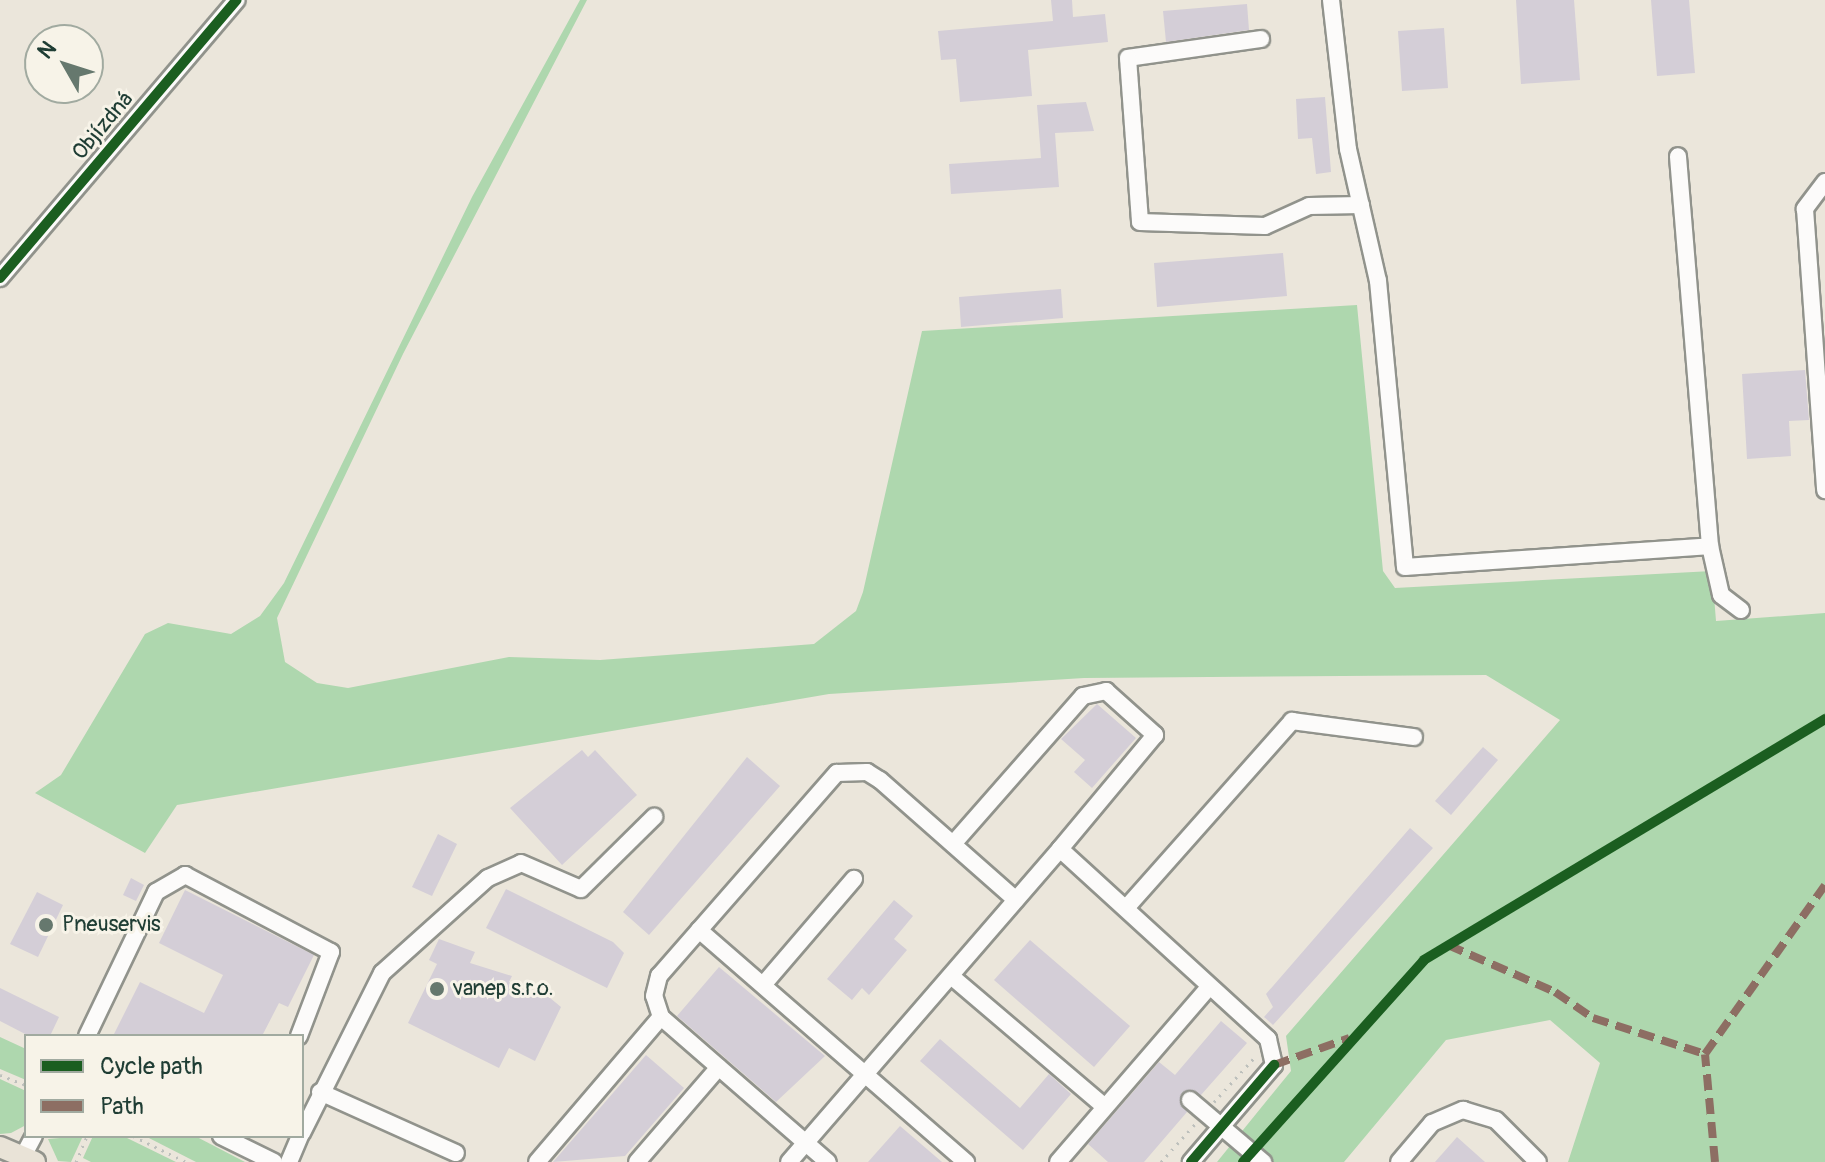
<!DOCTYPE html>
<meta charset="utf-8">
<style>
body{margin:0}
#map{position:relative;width:1825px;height:1162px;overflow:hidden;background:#ebe6db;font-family:Pangolin,sans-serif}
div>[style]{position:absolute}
.green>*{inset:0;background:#aed7ae}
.building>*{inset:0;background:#d4ced7}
.path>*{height:3px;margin-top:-1.5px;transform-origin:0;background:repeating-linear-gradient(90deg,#bdc0bc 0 2px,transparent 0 8px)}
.roads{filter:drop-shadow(2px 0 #91938c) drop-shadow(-2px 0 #91938c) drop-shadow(0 2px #91938c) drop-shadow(0 -2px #91938c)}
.minor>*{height:16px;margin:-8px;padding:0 8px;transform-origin:8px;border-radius:8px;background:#fcfbfa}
.major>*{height:20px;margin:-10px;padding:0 10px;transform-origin:10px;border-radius:10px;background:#e9e3d7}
.quiet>*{height:8px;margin-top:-4px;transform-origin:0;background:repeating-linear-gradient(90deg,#8d6e63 0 16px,transparent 0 24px)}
.cycleway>*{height:10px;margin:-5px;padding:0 5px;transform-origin:5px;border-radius:5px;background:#1b5e20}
.dots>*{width:22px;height:22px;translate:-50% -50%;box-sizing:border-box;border:4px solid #f7f3e8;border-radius:50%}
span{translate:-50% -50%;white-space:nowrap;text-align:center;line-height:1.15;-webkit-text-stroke:6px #f7f3e8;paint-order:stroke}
.street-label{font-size:22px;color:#1f3d34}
.poi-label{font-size:22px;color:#1f3d34}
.left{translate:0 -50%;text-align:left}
.legend{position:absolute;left:24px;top:1034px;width:280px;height:104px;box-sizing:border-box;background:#f7f3e8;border:2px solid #a1aaa0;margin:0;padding:10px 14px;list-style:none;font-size:24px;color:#1f3d34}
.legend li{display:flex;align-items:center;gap:16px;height:40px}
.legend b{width:40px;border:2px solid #a1aaa0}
.north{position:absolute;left:24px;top:24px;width:80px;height:80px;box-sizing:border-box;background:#f7f3e8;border:2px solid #a1aaa0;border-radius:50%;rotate:309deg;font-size:22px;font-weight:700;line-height:32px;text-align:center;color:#1f3d34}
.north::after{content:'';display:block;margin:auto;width:28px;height:36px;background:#66786e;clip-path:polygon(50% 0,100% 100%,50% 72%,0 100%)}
</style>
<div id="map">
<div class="green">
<div style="clip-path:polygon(580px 0,587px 0,403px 354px,277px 618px,285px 662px,317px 683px,348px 688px,509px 657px,600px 660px,814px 644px,856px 611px,863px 592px,922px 331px,1357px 305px,1383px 571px,1395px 588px,1712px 571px,1716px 621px,1825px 613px,1825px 1162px,1568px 1162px,1600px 1063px,1550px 1020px,1446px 1040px,1344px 1162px,1217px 1162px,1291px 1071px,1286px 1036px,1560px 720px,1486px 675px,1084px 678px,829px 694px,177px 805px,145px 853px,35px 793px,61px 775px,145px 634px,168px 623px,231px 634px,260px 616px,284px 583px,472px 197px)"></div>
<div style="clip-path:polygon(0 1037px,26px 1049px,26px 1080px,0 1069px)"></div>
<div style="clip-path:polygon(0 1079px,26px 1091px,26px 1125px,11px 1133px,0 1134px)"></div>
<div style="clip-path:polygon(83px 1136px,71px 1162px,58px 1161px,48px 1139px)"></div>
<div style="clip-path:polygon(93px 1136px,123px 1136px,176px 1162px,91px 1162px,83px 1158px)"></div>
<div style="clip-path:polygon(145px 1136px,195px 1136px,245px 1162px,196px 1162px)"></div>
</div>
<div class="building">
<div style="clip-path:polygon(1051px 0,1072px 0,1073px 17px,1105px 14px,1108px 42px,1028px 50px,1032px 96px,960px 102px,956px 59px,941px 60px,938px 31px,1053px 21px)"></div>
<div style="clip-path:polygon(1516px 0,1574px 0,1580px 80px,1521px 84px)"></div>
<div style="clip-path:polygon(1651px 0,1689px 0,1695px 73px,1657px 76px)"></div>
<div style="clip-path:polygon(1247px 4px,1249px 30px,1166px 42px,1163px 11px)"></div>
<div style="clip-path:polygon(1444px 28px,1448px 88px,1402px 91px,1398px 31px)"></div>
<div style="clip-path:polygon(1325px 97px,1331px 172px,1316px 174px,1312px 138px,1298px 139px,1296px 99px)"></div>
<div style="clip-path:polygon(1086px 102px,1094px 131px,1055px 133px,1059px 187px,951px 194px,949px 164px,1041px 158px,1037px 105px)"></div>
<div style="clip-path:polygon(1283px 253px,1287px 296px,1157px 307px,1154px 263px)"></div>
<div style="clip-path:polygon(1061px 289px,1063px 318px,961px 327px,959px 297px)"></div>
<div style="clip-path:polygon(1805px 370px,1809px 420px,1789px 421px,1791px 456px,1747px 459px,1742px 374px)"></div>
<div style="clip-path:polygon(1097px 704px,1136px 738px,1092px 788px,1074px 772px,1085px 760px,1061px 739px)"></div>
<div style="clip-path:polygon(1483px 747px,1498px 760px,1451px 815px,1435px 801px)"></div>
<div style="clip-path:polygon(582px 750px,588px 757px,595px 750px,637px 795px,562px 865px,510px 808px)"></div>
<div style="clip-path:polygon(747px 757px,780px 786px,649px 935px,623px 912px)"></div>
<div style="clip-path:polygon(1410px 828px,1433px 848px,1273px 1025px,1264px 1017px,1273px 1007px,1266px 994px)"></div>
<div style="clip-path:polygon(438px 834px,457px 844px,432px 896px,412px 887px)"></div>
<div style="clip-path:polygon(131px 878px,144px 885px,136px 901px,123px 895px)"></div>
<div style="clip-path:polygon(506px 889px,613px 942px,624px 953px,607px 988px,486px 928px)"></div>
<div style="clip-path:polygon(185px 890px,314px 955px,288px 1007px,279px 1003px,262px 1036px,113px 1036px,140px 982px,204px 1013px,223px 975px,159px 943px)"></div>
<div style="clip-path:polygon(37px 892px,63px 905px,38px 957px,10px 944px)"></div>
<div style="clip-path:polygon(894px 900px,913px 916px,894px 939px,907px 950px,869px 995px,862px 988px,852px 1000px,827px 979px)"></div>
<div style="clip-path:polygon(439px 939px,475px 952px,470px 963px,512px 976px,509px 982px,535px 995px,538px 988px,561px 1007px,535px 1061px,509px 1048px,499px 1068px,408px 1023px,437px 964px,429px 960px)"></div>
<div style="clip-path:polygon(1030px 940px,1130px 1026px,1094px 1067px,994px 980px)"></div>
<div style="clip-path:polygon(719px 967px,825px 1056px,776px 1102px,677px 1016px)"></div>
<div style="clip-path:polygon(0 988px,59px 1017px,50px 1036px,29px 1036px,0 1021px)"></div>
<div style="clip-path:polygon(1221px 1021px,1247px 1043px,1201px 1095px,1182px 1092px,1187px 1112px,1144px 1162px,1108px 1162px,1088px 1144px,1159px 1062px,1175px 1075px)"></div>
<div style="clip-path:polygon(940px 1039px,1020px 1108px,1049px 1074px,1071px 1094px,1023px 1150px,920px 1061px)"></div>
<div style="clip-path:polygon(646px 1055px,684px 1088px,625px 1156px,553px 1162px)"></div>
<div style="clip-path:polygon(900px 1126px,942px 1162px,868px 1162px)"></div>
<div style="clip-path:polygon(1457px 1137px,1485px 1162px,1435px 1162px)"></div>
</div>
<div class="path">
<div style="left:0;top:1075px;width:28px;rotate:21deg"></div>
<div style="left:1214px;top:1102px;width:61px;rotate:-47.7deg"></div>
<div style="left:133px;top:1136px;width:59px;rotate:26.1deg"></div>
<div style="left:76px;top:1162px;width:28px;rotate:-67deg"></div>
<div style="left:1161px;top:1162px;width:52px;rotate:-48.1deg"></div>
</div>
<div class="roads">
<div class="minor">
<div style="left:1331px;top:0;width:150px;rotate:83.5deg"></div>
<div style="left:1348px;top:149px;width:135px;rotate:77.2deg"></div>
<div style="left:1378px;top:281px;width:287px;rotate:84.6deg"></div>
<div style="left:1405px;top:567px;width:306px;rotate:-3.9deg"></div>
<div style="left:1710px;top:546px;width:391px;rotate:-94.7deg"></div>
<div style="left:1261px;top:39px;width:134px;rotate:171.9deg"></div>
<div style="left:1128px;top:58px;width:164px;rotate:85.8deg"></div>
<div style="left:1140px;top:222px;width:125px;rotate:1.8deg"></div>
<div style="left:1265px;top:226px;width:48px;rotate:-24.4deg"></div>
<div style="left:1309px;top:206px;width:52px;rotate:-1.1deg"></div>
<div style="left:1825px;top:182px;width:34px;rotate:127deg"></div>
<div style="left:1805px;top:209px;width:282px;rotate:85.9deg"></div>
<div style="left:0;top:278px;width:365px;rotate:-49.6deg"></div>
<div style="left:1710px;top:546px;width:50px;rotate:77.3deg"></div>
<div style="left:1721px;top:595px;width:25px;rotate:37deg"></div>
<div style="left:953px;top:844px;width:197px;rotate:-48.7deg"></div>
<div style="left:1083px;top:696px;width:24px;rotate:-12deg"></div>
<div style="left:1106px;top:691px;width:66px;rotate:41.9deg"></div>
<div style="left:1155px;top:735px;width:148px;rotate:129.8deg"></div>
<div style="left:1127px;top:907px;width:249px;rotate:-48.4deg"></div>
<div style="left:1292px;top:721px;width:123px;rotate:7.5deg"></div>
<div style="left:699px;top:930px;width:354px;rotate:41deg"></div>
<div style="left:951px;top:976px;width:202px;rotate:40.4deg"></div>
<div style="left:763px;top:985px;width:140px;rotate:-49.4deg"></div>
<div style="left:661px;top:1017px;width:221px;rotate:41deg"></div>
<div style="left:87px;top:1036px;width:160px;rotate:-64.4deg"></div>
<div style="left:156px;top:892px;width:34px;rotate:-30deg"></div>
<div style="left:185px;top:875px;width:165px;rotate:27.8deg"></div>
<div style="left:331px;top:952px;width:90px;rotate:110.9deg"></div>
<div style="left:320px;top:1092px;width:149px;rotate:24.2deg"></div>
<div style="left:1190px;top:1100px;width:96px;rotate:40.3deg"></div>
<div style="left:302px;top:1133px;width:179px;rotate:-63.4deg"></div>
<div style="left:382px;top:973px;width:142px;rotate:-41.9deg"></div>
<div style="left:488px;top:878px;width:36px;rotate:-24deg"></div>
<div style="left:521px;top:863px;width:65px;rotate:23.4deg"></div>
<div style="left:581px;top:889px;width:103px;rotate:-44.6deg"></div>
<div style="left:221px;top:1136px;width:59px;rotate:26.1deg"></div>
<div style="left:20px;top:1162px;width:30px;rotate:-62deg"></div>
<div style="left:289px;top:1162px;width:28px;rotate:-67deg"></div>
<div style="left:537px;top:1162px;width:191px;rotate:-49.5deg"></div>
<div style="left:661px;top:1017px;width:22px;rotate:-108deg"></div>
<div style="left:654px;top:996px;width:21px;rotate:-76deg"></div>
<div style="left:659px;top:976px;width:270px;rotate:-48.8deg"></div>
<div style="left:837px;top:773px;width:30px;rotate:-2deg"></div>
<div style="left:867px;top:772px;width:15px;rotate:32deg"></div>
<div style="left:880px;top:780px;width:181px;rotate:41.4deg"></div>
<div style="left:637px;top:1162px;width:125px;rotate:-49.2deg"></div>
<div style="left:789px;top:1162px;width:414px;rotate:-49.1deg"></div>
<div style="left:1060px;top:849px;width:282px;rotate:42.4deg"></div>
<div style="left:1268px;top:1039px;width:27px;rotate:77deg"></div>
<div style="left:1274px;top:1065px;width:128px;rotate:130.6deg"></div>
<div style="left:1058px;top:1162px;width:231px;rotate:-49.2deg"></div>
<div style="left:1399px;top:1162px;width:51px;rotate:-49.8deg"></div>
<div style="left:1432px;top:1123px;width:34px;rotate:-23deg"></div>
<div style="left:1463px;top:1110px;width:34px;rotate:17deg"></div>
<div style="left:1496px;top:1120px;width:59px;rotate:45deg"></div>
</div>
<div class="major">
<div style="left:0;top:1147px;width:38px;rotate:23deg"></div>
</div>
</div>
<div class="quiet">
<div style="left:1448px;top:945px;width:117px;rotate:23.7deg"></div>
<div style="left:1555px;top:992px;width:46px;rotate:34.4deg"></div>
<div style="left:1593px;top:1018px;width:118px;rotate:17.8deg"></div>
<div style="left:1274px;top:1065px;width:80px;rotate:-19.8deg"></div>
<div style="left:1715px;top:1162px;width:108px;rotate:-95.3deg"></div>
<div style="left:1705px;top:1054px;width:207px;rotate:-54.6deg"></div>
</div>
<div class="cycleway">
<div style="left:0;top:278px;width:365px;rotate:-49.6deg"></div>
<div style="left:1191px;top:1162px;width:128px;rotate:-49.4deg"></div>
<div style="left:1243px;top:1162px;width:271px;rotate:-48.1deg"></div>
<div style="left:1424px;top:960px;width:468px;rotate:-31deg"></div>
</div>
<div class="dots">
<div style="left:46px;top:925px;background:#66786e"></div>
<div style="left:437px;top:989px;background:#66786e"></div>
</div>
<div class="street-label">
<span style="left:103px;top:126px;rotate:-50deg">Objízdná</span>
</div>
<div class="poi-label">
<span class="left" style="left:62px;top:925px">Pneuservis</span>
<span class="left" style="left:453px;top:989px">vanep s.r.o.</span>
</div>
<ul class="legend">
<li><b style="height:10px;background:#1b5e20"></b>Cycle path</li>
<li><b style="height:10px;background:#8d6e63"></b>Path</li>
</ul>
<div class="north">N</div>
</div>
